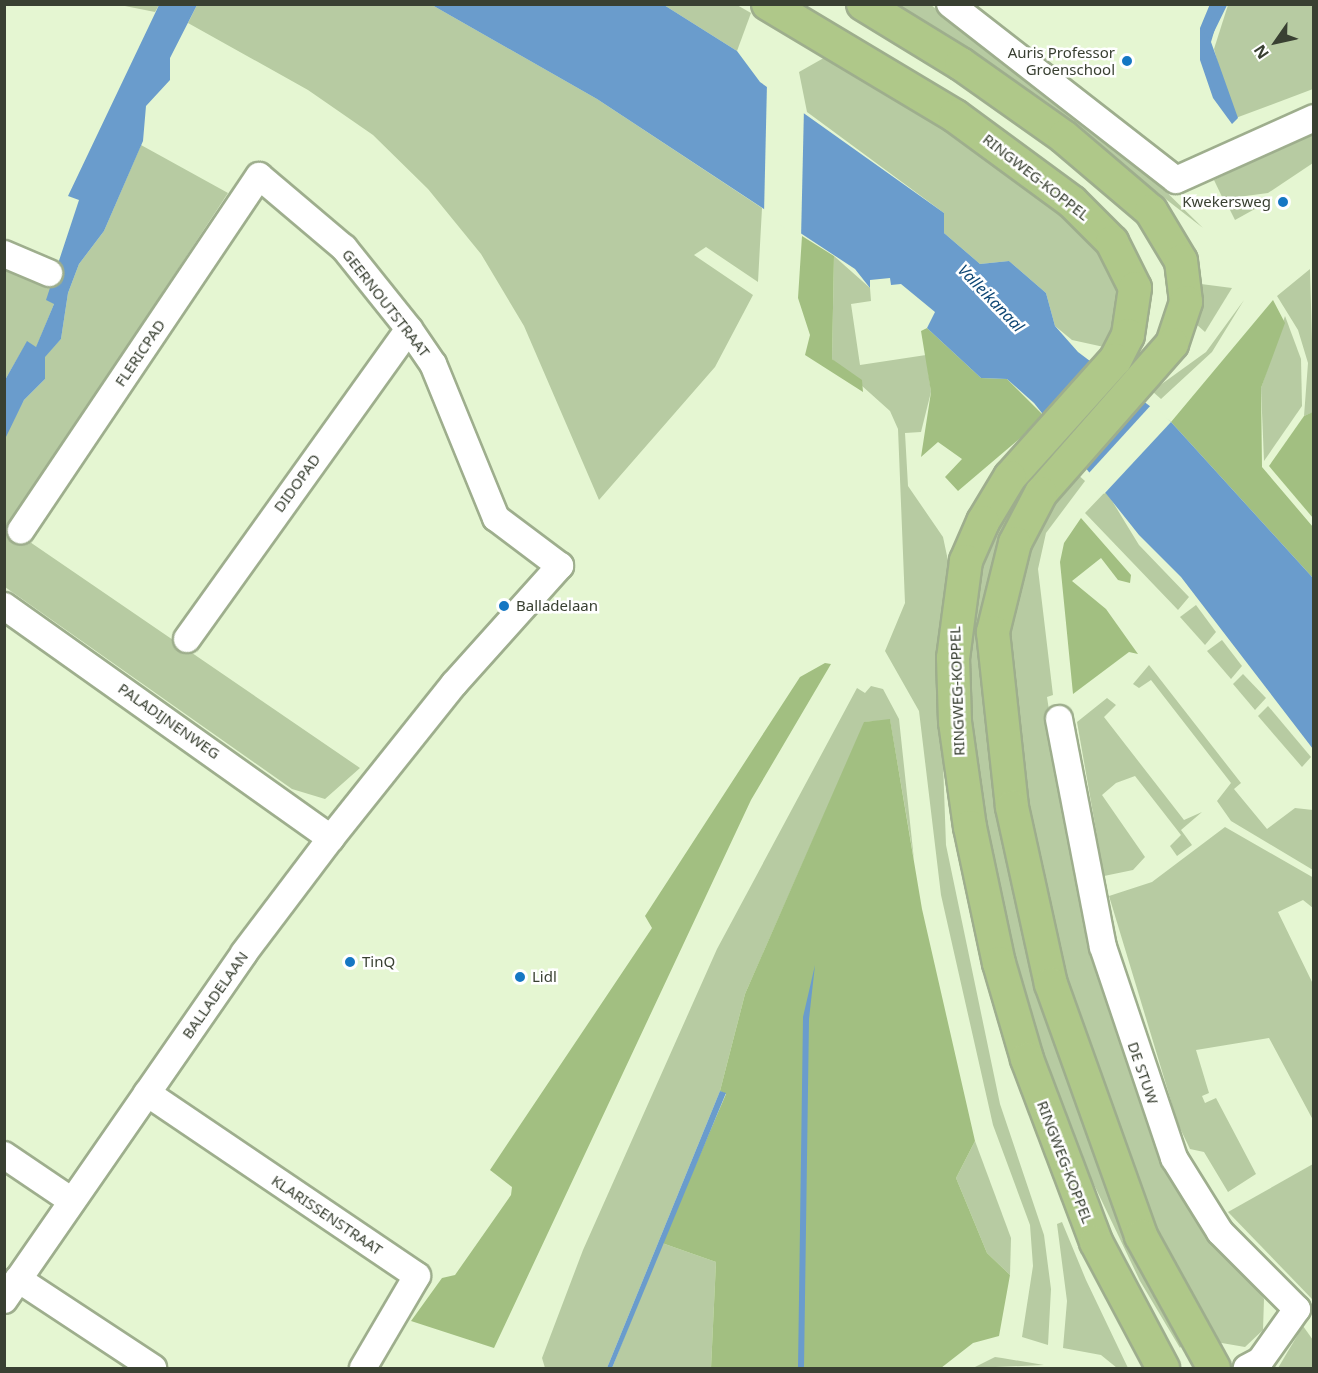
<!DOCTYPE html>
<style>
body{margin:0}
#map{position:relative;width:1318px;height:1373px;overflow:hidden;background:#e5f6d2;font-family:"Noto Sans",sans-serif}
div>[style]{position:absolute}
.green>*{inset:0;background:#b7cba2}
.forest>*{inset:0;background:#a2bf81}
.water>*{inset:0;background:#6a9ccc}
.pier>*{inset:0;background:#e5f6d2}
.stream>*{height:8px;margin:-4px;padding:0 4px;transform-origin:4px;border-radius:4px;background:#6a9ccc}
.roads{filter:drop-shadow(2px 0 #9eae8d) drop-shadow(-2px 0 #9eae8d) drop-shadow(0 2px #9eae8d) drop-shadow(0 -2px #9eae8d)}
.minor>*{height:26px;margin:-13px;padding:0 13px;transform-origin:13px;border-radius:13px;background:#fff}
.major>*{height:32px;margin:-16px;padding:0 16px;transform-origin:16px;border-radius:16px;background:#afc889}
.dots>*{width:16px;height:16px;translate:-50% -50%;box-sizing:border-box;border:3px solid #fff;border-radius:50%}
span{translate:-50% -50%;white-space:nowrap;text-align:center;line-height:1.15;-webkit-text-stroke:5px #fff;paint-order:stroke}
.poi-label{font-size:15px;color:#394032}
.right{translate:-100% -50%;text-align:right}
.left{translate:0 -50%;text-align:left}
.street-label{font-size:15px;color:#394032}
.water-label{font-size:16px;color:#0f4775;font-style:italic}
.frame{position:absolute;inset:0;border:6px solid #394032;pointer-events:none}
.north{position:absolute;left:1246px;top:12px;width:60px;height:60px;-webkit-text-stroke:4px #fff;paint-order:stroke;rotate:236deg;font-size:16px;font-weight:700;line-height:24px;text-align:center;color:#394032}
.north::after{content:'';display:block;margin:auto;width:21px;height:27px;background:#394032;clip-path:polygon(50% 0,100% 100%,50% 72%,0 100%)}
</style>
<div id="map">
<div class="green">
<div style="clip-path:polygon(120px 5px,159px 5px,155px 12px)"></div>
<div style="clip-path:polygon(197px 5px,432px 5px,597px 99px,762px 208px,758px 282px,706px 247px,694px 255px,753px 295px,715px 367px,599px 500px,524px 326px,481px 254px,428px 189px,373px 135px,308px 90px,188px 23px)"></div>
<div style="clip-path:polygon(664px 5px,737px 5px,751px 13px,737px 51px)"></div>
<div style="clip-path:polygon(892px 5px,931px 5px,1143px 169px,1203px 228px,1091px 141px)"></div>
<div style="clip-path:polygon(1228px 5px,1313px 5px,1313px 89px,1233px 119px,1214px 49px)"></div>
<div style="clip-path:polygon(829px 55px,980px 149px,1065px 215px,1102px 252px,1116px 276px,1119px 306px,1104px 347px,1072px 340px,1055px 326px,1046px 293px,1009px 261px,980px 264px,944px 233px,944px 213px,807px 112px,799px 72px)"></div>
<div style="clip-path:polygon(1313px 132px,1313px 163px,1268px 193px,1223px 199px,1214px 180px)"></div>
<div style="clip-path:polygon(141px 145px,228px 193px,8px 527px,360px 768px,325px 799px,292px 789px,5px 587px,4px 439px,24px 400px,45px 379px,45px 356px,61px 339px,68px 293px,79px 264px,104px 231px)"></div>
<div style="clip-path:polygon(1273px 199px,1235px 220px,1228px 206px,1236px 204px)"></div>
<div style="clip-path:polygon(834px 256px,870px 288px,871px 301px,851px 304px,860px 365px,926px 355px,931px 392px,921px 432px,905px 433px,908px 486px,943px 537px,950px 570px,939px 651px,946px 845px,1000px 1104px,1044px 1235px,1051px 1289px,1048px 1345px,1022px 1337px,1033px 1266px,1030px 1225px,993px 1125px,941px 895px,919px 711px,885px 651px,905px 603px,898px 429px,890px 411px,832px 359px)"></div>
<div style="clip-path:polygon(5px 260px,52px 282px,54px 304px,36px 348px,27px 342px,5px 380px)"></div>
<div style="clip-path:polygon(1310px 269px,1314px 412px,1304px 416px,1308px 363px,1298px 330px,1277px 296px)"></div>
<div style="clip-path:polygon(1201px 284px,1232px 288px,1205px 332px,1196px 324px)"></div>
<div style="clip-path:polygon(1244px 300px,1212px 352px,1161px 399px,1152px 391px,1206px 352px)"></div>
<div style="clip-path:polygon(1285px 316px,1301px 359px,1302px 406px,1264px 461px,1261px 388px)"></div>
<div style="clip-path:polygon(1049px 453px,1053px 457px,1002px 537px,985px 593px,979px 641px,987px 736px,1059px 1052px,1111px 1196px,1183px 1344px,1180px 1348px,1140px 1281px,1058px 1109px,1021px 993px,978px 802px,966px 673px,972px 596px,984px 554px,1014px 495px)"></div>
<div style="clip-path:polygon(1076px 473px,1085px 481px,1046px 533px,1038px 569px,1053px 695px,1047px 697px,1064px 810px,1145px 1108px,1264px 1299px,1263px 1330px,1245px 1347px,1216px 1342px,1162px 1245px,1119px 1147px,1060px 966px,1023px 802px,1007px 642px,1023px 560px,1048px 510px)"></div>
<div style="clip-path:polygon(1106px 491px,1139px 545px,1189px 597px,1178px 610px,1085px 513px)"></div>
<div style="clip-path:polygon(1196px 605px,1216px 632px,1205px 645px,1180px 617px)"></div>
<div style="clip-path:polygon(1222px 640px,1242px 666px,1231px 679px,1207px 651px)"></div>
<div style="clip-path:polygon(1149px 665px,1241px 783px,1234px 789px,1267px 829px,1295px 808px,1313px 810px,1313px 870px,1231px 821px,1217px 801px,1231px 783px,1151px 680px,1139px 688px,1133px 684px)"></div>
<div style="clip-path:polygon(1243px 674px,1266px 698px,1255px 710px,1233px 684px)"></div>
<div style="clip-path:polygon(871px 686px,883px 689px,899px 719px,914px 860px,890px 720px,865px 722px,745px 994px,720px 1091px,607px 1368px,545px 1368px,542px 1358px,583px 1250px,717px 949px,857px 688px,865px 693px)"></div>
<div style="clip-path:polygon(1107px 698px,1116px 705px,1104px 717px,1184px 820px,1202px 812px,1181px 830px,1192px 845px,1177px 856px,1170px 846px,1181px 835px,1135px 776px,1116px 783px,1102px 795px,1145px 857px,1133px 870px,1104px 876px,1077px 722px)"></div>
<div style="clip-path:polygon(1268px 706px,1311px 757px,1302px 767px,1258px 716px)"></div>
<div style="clip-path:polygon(1225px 827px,1314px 878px,1313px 908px,1303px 900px,1278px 912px,1313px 984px,1313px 1120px,1269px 1038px,1196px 1050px,1209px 1093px,1202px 1096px,1205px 1103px,1216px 1098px,1256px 1174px,1228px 1192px,1204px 1152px,1190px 1149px,1178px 1124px,1109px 896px,1152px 882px)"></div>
<div style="clip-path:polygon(975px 1141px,1011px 1238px,1010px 1275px,987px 1253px,956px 1178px)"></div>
<div style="clip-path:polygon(1313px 1164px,1313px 1300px,1228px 1212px)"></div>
<div style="clip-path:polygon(1062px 1222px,1086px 1280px,1128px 1368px,1117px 1368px,1101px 1355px,1063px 1348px,1067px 1301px,1057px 1224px)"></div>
<div style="clip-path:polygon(662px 1243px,716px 1262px,711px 1368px,612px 1368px)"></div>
<div style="clip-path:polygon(1303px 1326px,1313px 1340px,1313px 1368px,1278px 1368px)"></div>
<div style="clip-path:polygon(995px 1357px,1002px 1358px,1044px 1365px,973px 1368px)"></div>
</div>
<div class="forest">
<div style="clip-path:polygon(802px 236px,834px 256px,832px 359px,862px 380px,863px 392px,805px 355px,810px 335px,798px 298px)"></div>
<div style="clip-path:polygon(1273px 300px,1285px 323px,1261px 388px,1262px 467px,1313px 527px,1313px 578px,1171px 422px)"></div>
<div style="clip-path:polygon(927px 328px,981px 378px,1007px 379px,1045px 417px,958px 491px,945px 477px,962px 459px,938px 442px,921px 457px,931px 392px,921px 331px)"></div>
<div style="clip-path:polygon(1313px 412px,1313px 518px,1269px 466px,1304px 416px)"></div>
<div style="clip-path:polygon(1081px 518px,1131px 575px,1130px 583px,1118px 580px,1101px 558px,1072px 581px,1106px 609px,1138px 654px,1129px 652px,1073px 694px,1060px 562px,1064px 543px)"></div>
<div style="clip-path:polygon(825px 663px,831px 664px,751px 800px,494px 1348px,411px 1321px,442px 1278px,455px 1275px,511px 1195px,512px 1187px,490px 1170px,652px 928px,645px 916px,800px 677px)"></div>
<div style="clip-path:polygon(890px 719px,922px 909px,975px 1141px,956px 1178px,987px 1253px,1010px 1275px,999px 1336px,973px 1343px,941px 1368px,711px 1368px,716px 1262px,662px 1243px,726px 1094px,720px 1091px,745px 994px,864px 722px)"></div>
</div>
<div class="water">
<div style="clip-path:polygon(1210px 4px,1222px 5px,1211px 42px,1238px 118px,1232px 124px,1213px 98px,1200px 60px,1200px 28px)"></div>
<div style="clip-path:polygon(159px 5px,197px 5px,170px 58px,170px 80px,146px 106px,143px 141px,104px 231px,79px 264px,68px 293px,61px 339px,45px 357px,45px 379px,24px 400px,5px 439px,5px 380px,27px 341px,36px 347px,54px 304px,46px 300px,79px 200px,68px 196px)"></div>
<div style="clip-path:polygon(432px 5px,664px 5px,737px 51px,760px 82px,944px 213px,944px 233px,980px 264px,1009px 261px,1046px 293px,1055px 326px,1078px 352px,1171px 422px,1313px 578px,1313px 749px,1181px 577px,1139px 535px,1034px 403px,1007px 379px,981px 378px,927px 328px,935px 312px,901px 284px,891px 285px,890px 278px,870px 280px,870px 288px,855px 269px,597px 99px)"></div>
<div style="clip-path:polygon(815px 965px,809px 1019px,804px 1368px,798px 1368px,803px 1017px)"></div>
<div style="clip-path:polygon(720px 1091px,726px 1093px,612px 1368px,607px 1368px)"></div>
</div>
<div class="pier">
<div style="clip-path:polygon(767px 83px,804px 107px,801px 239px,764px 214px)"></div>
<div style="clip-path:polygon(1152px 404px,1171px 422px,1104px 494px,1088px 474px)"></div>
</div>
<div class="stream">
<div style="left:1209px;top:33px;width:32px;rotate:-64deg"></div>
</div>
<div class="roads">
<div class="minor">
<div style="left:950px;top:4px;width:286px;rotate:37.9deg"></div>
<div style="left:1176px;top:180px;width:151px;rotate:-24.2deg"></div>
<div style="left:4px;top:254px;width:49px;rotate:22.9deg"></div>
<div style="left:4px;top:606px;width:401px;rotate:35.4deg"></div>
<div style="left:187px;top:639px;width:381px;rotate:-54.4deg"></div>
<div style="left:1059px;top:719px;width:232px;rotate:79.1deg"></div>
<div style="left:1103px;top:947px;width:223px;rotate:71.4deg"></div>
<div style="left:1174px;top:1158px;width:87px;rotate:58.1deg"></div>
<div style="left:1220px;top:1232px;width:109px;rotate:45deg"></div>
<div style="left:1297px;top:1309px;width:64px;rotate:125.4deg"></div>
<div style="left:1260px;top:1361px;width:15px;rotate:152deg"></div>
<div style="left:147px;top:1093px;width:326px;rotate:34.1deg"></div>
<div style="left:417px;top:1276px;width:107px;rotate:120.4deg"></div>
<div style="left:4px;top:1155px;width:82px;rotate:34.1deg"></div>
<div style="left:18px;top:1279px;width:162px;rotate:33.4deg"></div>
<div style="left:4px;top:1300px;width:422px;rotate:-55.3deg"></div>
<div style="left:244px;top:953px;width:144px;rotate:-52.9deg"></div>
<div style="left:331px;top:838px;width:197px;rotate:-51.4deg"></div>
<div style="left:454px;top:684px;width:159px;rotate:-48.1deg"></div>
<div style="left:560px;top:566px;width:80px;rotate:-143.1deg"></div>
<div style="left:496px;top:518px;width:166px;rotate:-112.2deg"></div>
<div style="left:433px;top:364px;width:42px;rotate:-124.4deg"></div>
<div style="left:409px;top:329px;width:104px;rotate:-128.7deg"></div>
<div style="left:344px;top:248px;width:111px;rotate:-139.7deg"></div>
<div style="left:259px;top:176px;width:427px;rotate:123.9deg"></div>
</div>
<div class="major">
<div style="left:768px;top:4px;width:218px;rotate:30.9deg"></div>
<div style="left:955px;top:116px;width:145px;rotate:36.3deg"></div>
<div style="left:1072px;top:202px;width:57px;rotate:45deg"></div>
<div style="left:1112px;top:242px;width:51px;rotate:63.4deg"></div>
<div style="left:1135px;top:288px;width:48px;rotate:98.5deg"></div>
<div style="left:1128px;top:335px;width:28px;rotate:117deg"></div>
<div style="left:1115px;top:360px;width:157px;rotate:131.9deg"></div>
<div style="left:1010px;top:477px;width:52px;rotate:121deg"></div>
<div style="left:983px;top:522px;width:43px;rotate:113.6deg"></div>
<div style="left:966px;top:561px;width:98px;rotate:97.6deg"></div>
<div style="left:953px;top:658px;width:64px;rotate:88.2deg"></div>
<div style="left:955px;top:722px;width:106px;rotate:81.9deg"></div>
<div style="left:970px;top:827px;width:139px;rotate:78deg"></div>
<div style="left:999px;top:963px;width:100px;rotate:73.7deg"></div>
<div style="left:1027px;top:1059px;width:196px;rotate:69.3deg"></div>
<div style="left:1096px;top:1242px;width:143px;rotate:62deg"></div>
<div style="left:863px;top:4px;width:115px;rotate:31.5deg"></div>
<div style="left:961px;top:64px;width:126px;rotate:35.3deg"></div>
<div style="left:1064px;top:137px;width:114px;rotate:40.4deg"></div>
<div style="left:1151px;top:211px;width:58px;rotate:59deg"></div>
<div style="left:1181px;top:261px;width:41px;rotate:83deg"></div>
<div style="left:1186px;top:302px;width:44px;rotate:108.4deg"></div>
<div style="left:1172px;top:344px;width:198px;rotate:131.3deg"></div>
<div style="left:1041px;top:493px;width:56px;rotate:117.5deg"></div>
<div style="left:1015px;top:543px;width:92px;rotate:103.9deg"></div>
<div style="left:993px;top:632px;width:176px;rotate:83.8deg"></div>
<div style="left:1012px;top:807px;width:181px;rotate:77.6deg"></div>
<div style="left:1051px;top:984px;width:268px;rotate:70.3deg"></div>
<div style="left:1141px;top:1236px;width:151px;rotate:61.1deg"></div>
</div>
</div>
<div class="dots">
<div style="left:1127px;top:61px;background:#1577c3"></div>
<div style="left:1283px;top:202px;background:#1577c3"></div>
<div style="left:504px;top:606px;background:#1577c3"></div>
<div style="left:350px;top:962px;background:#1577c3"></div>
<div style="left:520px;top:977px;background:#1577c3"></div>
</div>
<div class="poi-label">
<span class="right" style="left:1115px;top:61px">Auris Professor<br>Groenschool</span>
<span class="right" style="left:1271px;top:202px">Kwekersweg</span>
<span class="left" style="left:516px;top:606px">Balladelaan</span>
<span class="left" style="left:362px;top:962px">TinQ</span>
<span class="left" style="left:532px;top:977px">Lidl</span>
</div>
<div class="street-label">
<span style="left:1036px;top:177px;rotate:38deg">RINGWEG-KOPPEL</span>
<span style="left:386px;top:303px;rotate:52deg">GEERNOUTSTRAAT</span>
<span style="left:140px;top:353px;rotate:-56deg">FLERICPAD</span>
<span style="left:297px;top:483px;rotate:-54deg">DIDOPAD</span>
<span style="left:957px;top:691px;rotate:-92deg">RINGWEG-KOPPEL</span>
<span style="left:169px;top:721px;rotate:35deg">PALADIJNENWEG</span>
<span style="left:215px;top:995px;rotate:-55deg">BALLADELAAN</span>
<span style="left:1143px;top:1073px;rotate:71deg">DE STUW</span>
<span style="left:1065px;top:1162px;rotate:69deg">RINGWEG-KOPPEL</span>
<span style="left:327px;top:1215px;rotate:34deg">KLARISSENSTRAAT</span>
</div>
<div class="water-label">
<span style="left:991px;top:298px;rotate:46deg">Valleikanaal</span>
</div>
<div class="frame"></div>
<div class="north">N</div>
</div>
